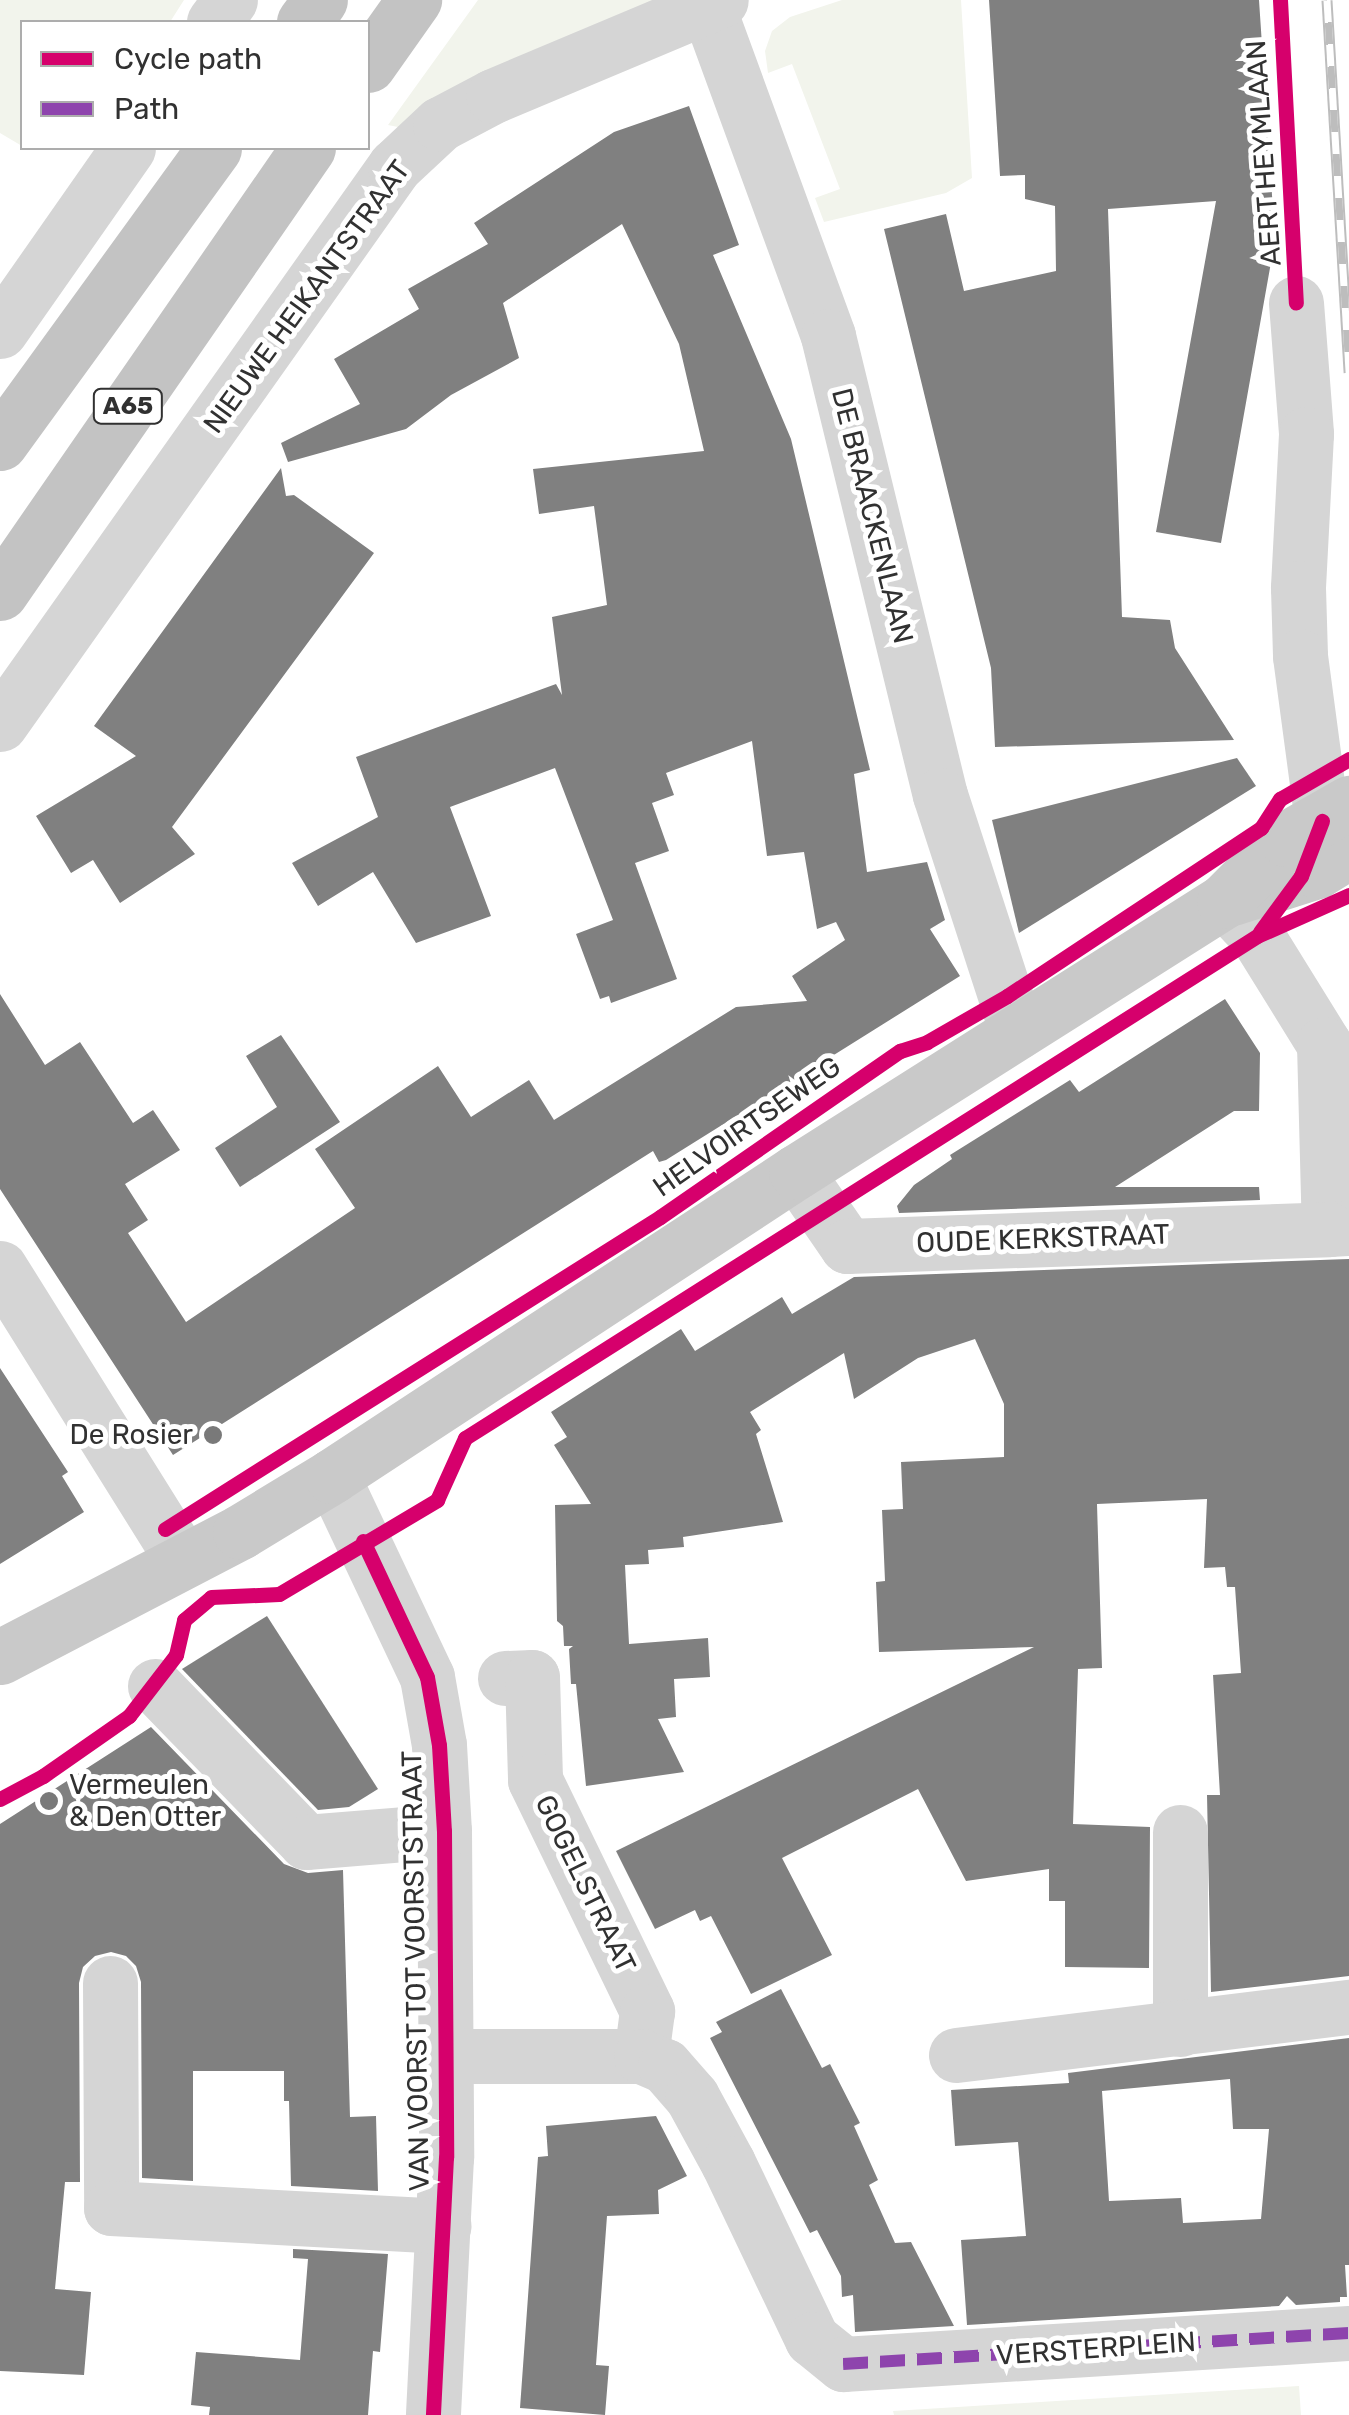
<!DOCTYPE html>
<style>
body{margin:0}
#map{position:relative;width:1349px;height:2415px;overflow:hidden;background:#fff;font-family:Rubik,sans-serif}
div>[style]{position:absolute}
.green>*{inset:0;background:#f2f4ec}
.building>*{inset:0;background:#808080}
.minor>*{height:55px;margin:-27.5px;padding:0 27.5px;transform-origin:27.5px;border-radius:27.5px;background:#d5d5d5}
.major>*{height:55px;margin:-27.5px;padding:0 27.5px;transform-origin:27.5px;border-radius:27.5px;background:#c9c9c9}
.highway>*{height:55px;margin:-27.5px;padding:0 27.5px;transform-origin:27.5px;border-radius:27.5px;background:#c3c3c3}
.rail>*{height:11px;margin-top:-5.5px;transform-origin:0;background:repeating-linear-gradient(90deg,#fff 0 22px,#bdbdbd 0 44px);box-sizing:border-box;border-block:2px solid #bdbdbd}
.quiet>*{height:12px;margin-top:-6px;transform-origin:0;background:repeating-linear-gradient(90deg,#8e44ad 0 25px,transparent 0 37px)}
.cycleway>*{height:15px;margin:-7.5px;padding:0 7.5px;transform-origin:7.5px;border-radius:7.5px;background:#d6006c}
.dots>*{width:28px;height:28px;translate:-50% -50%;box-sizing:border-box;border:5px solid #fff;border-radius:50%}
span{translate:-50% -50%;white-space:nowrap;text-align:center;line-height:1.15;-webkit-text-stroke:10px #fff;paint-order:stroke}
.shield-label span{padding:2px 8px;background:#fff;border:2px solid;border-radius:8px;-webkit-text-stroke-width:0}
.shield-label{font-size:25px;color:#313131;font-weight:700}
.street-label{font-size:28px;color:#313131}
.poi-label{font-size:28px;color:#313131}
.right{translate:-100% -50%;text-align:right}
.left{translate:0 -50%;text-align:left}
.legend{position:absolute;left:20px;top:20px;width:350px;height:130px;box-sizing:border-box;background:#fff;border:2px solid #adadad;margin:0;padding:12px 18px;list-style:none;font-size:30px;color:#313131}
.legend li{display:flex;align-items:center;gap:20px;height:50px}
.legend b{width:50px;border:2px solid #adadad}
</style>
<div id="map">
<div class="green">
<div style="clip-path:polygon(0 0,184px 0,170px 22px,22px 22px,22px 146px,0 133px)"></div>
<div style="clip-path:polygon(478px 0,655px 0,481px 74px,408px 129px,388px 125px)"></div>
<div style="clip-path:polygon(842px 0,961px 0,972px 178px,946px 193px,824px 222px,815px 198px,840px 189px,792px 64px,768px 73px,765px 51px,772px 31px,790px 17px)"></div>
<div style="clip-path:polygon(1299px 2386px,1301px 2415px,894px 2415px,893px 2411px)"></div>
</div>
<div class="building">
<div style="clip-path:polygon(989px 0,1259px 0,1275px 240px,1221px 543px,1156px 532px,1216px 201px,1108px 209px,1122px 617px,1170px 620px,1175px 648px,1234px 740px,995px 747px,991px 668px,884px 229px,946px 214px,964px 291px,1056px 271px,1055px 206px,1025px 199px,1025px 175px,1000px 176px)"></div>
<div style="clip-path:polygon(689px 106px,739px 245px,713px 255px,791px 439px,870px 770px,854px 774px,867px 872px,927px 862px,945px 920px,930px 929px,960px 976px,666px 1160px,659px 1162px,653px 1151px,173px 1455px,0 1189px,0 994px,45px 1065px,80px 1042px,133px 1123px,153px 1110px,180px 1150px,125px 1184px,148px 1220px,128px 1233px,186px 1322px,355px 1208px,315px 1149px,438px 1066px,471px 1117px,529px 1080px,554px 1120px,736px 1007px,807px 1001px,792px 976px,845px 940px,836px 922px,817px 929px,804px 852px,767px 856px,752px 741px,666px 773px,674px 795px,652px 803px,669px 851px,635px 863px,677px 979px,611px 1003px,609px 996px,600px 999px,576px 934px,613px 920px,555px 768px,450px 807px,491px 916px,416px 943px,373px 872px,318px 906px,292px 863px,378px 817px,356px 757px,556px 684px,562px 695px,552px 617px,607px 605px,594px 506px,539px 514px,533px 469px,704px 451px,679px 344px,622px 224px,503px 303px,519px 358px,451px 395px,406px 429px,288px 462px,281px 443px,360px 404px,334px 359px,419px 309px,408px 289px,488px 244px,474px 223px,614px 132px)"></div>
<div style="clip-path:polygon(281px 468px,286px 496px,294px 495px,374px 553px,172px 827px,195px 854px,120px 903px,93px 860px,71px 873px,36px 816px,136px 756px,94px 726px)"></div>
<div style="clip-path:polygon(1237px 758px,1256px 786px,1019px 933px,992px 820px)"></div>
<div style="clip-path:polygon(1225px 999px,1260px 1053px,1259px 1111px,1234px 1111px,1115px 1187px,1259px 1187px,1260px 1200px,899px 1213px,897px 1206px,914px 1185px,952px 1159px,950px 1155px,1070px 1080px,1079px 1092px)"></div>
<div style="clip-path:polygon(281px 1035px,340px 1122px,240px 1187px,215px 1148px,277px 1107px,246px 1056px)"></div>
<div style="clip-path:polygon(1349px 1259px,1349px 1976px,1211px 1992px,1207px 1795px,1220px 1795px,1213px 1675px,1241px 1673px,1235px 1587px,1227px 1587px,1225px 1567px,1204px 1568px,1207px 1499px,1097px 1504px,1102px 1668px,1078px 1669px,1073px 1824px,1150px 1827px,1149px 1968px,1065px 1967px,1065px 1901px,1049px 1901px,1049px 1869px,966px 1881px,918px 1789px,782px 1858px,832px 1955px,751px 1994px,711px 1916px,700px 1921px,695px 1910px,655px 1929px,616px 1851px,1034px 1647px,879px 1652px,876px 1582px,885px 1581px,882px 1510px,903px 1509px,901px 1462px,1004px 1457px,1004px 1404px,975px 1339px,918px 1358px,854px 1399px,844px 1353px,750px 1412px,761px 1430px,756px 1434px,783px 1522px,683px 1537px,684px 1547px,648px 1550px,649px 1564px,625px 1565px,629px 1644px,708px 1638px,710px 1677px,674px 1679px,676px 1717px,658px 1719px,684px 1772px,586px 1786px,576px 1684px,571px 1684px,569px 1649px,573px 1646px,564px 1646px,563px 1626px,557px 1621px,555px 1505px,591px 1504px,554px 1445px,567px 1437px,551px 1412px,681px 1329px,695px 1351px,782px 1297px,792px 1314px,854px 1277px)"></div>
<div style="clip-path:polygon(0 1368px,68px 1472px,62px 1476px,84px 1512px,0 1564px)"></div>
<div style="clip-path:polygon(267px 1616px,378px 1789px,349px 1807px,318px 1810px,182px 1669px)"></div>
<div style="clip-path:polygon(151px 1727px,284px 1864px,308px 1873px,343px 1870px,350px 2117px,376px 2116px,378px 2191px,291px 2186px,289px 2101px,284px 2101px,284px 2071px,193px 2071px,193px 2181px,142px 2178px,141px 1982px,136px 1966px,126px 1956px,111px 1952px,95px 1956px,83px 1967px,79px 1983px,80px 2182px,65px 2182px,55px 2289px,91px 2292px,84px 2375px,0 2371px,0 1824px)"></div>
<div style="clip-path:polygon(781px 1989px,822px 2068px,830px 2064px,860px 2123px,854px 2126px,878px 2180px,869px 2185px,895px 2243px,911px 2242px,954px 2326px,855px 2332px,853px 2295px,842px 2297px,841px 2276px,817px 2230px,810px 2233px,710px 2038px,722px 2032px,716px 2022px)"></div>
<div style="clip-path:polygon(evenodd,1349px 2038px,1349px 2265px,1345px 2265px,1347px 2297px,1340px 2297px,1340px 2302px,1296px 2305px,1287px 2296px,1279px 2306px,967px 2325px,961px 2240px,1026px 2236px,1018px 2142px,955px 2146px,951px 2090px,1069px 2083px,1068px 2073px,1349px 2038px,1230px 2079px,1233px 2129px,1269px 2129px,1261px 2219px,1183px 2223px,1181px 2198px,1109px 2201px,1102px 2091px,1230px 2079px)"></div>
<div style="clip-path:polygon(656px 2116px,687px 2176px,658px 2190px,659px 2214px,607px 2216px,596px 2365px,609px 2366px,605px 2415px,520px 2408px,538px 2157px,548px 2156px,546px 2126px)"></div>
<div style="clip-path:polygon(293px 2249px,388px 2254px,380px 2352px,373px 2351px,368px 2415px,209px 2415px,210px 2407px,191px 2405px,196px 2352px,300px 2360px,308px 2259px,293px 2258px)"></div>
</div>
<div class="minor">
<div style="left:707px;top:5px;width:352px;rotate:69.9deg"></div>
<div style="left:828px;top:336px;width:472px;rotate:76.3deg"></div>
<div style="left:940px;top:795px;width:249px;rotate:72deg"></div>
<div style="left:214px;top:22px;width:27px;rotate:-54deg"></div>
<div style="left:1296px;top:303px;width:131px;rotate:85.6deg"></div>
<div style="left:1306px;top:434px;width:154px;rotate:93deg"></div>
<div style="left:1298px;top:588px;width:68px;rotate:88.3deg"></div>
<div style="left:1300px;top:656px;width:166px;rotate:82.4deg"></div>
<div style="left:0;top:331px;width:223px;rotate:-55deg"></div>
<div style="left:0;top:724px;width:684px;rotate:-54.71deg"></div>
<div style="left:395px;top:166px;width:62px;rotate:-43deg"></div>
<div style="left:440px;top:124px;width:60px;rotate:-27.8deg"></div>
<div style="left:493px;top:96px;width:247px;rotate:-22.8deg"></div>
<div style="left:1224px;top:901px;width:48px;rotate:46.7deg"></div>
<div style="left:1257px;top:936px;width:127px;rotate:58.2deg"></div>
<div style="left:1324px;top:1044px;width:185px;rotate:88.5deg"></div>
<div style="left:1329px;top:1229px;width:20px;rotate:-3deg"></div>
<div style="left:796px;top:1172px;width:90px;rotate:55.4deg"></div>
<div style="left:847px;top:1246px;width:482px;rotate:-2deg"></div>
<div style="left:0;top:1268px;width:343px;rotate:58deg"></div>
<div style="left:332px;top:1476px;width:222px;rotate:64.7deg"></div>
<div style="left:427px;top:1677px;width:69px;rotate:80deg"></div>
<div style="left:439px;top:1745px;width:86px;rotate:86.7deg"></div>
<div style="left:444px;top:1831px;width:326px;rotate:89.6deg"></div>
<div style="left:446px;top:2157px;width:258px;rotate:92.9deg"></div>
<div style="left:505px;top:1678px;width:27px;rotate:-2deg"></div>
<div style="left:532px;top:1677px;width:103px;rotate:88.3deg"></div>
<div style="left:535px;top:1780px;width:257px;rotate:64.1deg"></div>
<div style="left:647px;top:2011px;width:45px;rotate:97.6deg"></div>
<div style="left:155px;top:1686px;width:217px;rotate:45.9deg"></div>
<div style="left:306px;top:1842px;width:138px;rotate:-4.6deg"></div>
<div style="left:110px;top:1983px;width:225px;rotate:89.7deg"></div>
<div style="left:111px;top:2208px;width:333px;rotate:3.1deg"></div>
<div style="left:1180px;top:2029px;width:197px;rotate:-90deg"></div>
<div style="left:956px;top:2055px;width:396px;rotate:-7deg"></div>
<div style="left:446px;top:2056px;width:195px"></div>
<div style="left:641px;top:2056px;width:26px;rotate:23deg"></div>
<div style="left:665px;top:2066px;width:41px;rotate:48.9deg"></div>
<div style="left:692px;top:2097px;width:75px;rotate:61.4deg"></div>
<div style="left:728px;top:2163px;width:195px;rotate:64.5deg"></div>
<div style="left:812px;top:2339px;width:40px;rotate:39deg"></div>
<div style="left:843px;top:2364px;width:507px;rotate:-3.51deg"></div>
</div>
<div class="major">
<div style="left:1232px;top:898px;width:89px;rotate:-17.6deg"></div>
<div style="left:1317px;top:871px;width:38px;rotate:-32deg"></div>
<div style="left:0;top:1657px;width:271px;rotate:-27.5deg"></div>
<div style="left:240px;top:1532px;width:108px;rotate:-31.3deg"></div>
<div style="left:332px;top:1476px;width:555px;rotate:-33.23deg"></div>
<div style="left:796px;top:1172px;width:507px;rotate:-32.34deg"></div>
<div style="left:1224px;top:901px;width:88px;rotate:-45deg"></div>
<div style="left:1286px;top:839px;width:73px;rotate:-29.7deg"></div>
</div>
<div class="highway">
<div style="left:304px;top:22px;width:27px;rotate:-54deg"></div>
<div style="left:368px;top:65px;width:80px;rotate:-54.7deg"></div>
<div style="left:0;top:443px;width:364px;rotate:-54deg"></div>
<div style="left:0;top:593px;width:541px;rotate:-55.31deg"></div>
</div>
<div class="rail">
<div style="left:1327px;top:0;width:373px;rotate:86.6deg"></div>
</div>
<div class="quiet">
<div style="left:843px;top:2364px;width:507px;rotate:-3.51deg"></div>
</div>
<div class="cycleway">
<div style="left:1280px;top:0;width:303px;rotate:87deg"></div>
<div style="left:1260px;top:932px;width:69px;rotate:-53.8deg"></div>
<div style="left:1301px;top:876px;width:59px;rotate:-69.1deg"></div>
<div style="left:165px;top:1529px;width:585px;rotate:-32.22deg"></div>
<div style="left:660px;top:1217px;width:292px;rotate:-34.7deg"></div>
<div style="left:900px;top:1051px;width:28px;rotate:-18deg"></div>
<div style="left:927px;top:1042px;width:92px;rotate:-29.9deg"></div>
<div style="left:1007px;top:996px;width:305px;rotate:-33.5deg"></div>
<div style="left:1261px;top:828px;width:35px;rotate:-57deg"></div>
<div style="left:1280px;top:799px;width:80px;rotate:-30.1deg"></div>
<div style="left:363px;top:1541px;width:150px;rotate:64.8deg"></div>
<div style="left:427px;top:1677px;width:69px;rotate:80deg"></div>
<div style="left:439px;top:1745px;width:86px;rotate:86.7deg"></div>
<div style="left:444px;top:1831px;width:326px;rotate:89.6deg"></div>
<div style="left:446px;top:2157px;width:258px;rotate:92.9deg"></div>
<div style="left:0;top:1799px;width:49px;rotate:-28.1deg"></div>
<div style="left:43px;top:1776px;width:105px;rotate:-34.9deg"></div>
<div style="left:129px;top:1716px;width:77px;rotate:-52.4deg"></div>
<div style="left:176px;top:1655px;width:36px;rotate:-77deg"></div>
<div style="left:184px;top:1620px;width:35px;rotate:-40deg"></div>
<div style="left:211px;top:1597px;width:68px;rotate:-2.5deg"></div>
<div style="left:279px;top:1594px;width:184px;rotate:-30.7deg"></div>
<div style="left:437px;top:1500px;width:68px;rotate:-65.7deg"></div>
<div style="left:465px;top:1438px;width:938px;rotate:-32.37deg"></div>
<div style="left:1257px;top:936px;width:101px;rotate:-24deg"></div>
</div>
<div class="dots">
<div style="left:213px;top:1435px;background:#797979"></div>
<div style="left:49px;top:1801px;background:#797979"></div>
</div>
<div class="shield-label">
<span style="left:128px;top:406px">A65</span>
</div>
<div class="street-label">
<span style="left:1264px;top:153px;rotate:-94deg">AERT HEYMLAAN</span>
<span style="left:307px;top:297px;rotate:-54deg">NIEUWE HEIKANTSTRAAT</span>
<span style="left:872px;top:516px;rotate:76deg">DE BRAACKENLAAN</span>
<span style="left:747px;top:1127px;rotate:-35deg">HELVOIRTSEWEG</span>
<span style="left:1043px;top:1239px;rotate:-2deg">OUDE KERKSTRAAT</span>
<span style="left:585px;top:1884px;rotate:64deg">GOGELSTRAAT</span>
<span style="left:416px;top:1971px;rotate:-91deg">VAN VOORST TOT VOORSTSTRAAT</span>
<span style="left:1096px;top:2349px;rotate:-4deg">VERSTERPLEIN</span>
</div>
<div class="poi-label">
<span class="right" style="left:193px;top:1435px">De Rosier</span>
<span class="left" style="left:69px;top:1801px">Vermeulen<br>&amp; Den Otter</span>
</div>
<ul class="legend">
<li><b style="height:12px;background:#d6006c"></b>Cycle path</li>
<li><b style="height:12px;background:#8e44ad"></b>Path</li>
</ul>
</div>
